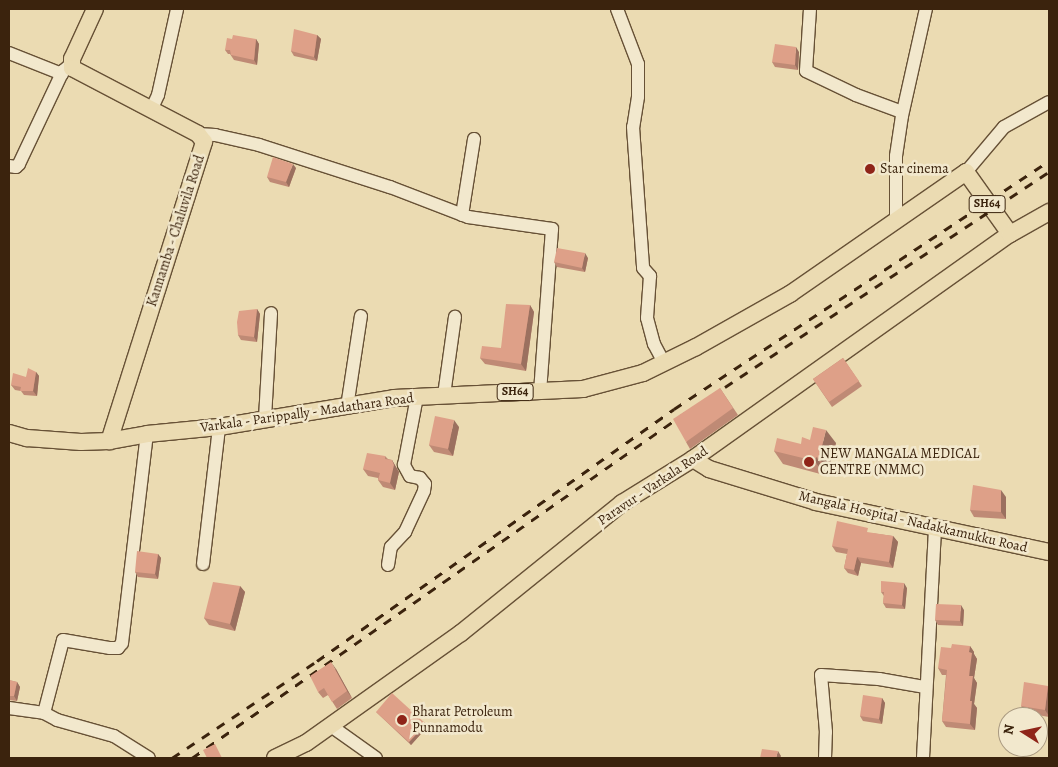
<!DOCTYPE html>
<style>
body{margin:0}
#map{position:relative;width:1058px;height:767px;overflow:hidden;background:#ebdbb2;font-family:Alegreya,serif}
div>[style]{position:absolute}
.roads{filter:drop-shadow(1px 0 #675136) drop-shadow(-1px 0 #675136) drop-shadow(0 1px #675136) drop-shadow(0 -1px #675136)}
.minor>*{height:12px;margin:-6px;padding:0 6px;transform-origin:6px;border-radius:6px;background:#f2e8cd}
.major>*{height:16px;margin:-8px;padding:0 8px;transform-origin:8px;border-radius:8px;background:#ebdbb2}
.rail>*{height:3px;margin-top:-1.5px;transform-origin:0;background:repeating-linear-gradient(90deg,#3b230d 0 9px,transparent 0 18px)}
.wall>*{inset:0;background:#bf8a75}
.shaded-wall>*{inset:0;background:#9b705f}
.building>*{inset:0;background:#dea088}
.dots>*{width:14px;height:14px;translate:-50% -50%;box-sizing:border-box;border:2px solid #f2e8cd;border-radius:50%}
span{translate:-50% -50%;white-space:nowrap;text-align:center;line-height:1.15;-webkit-text-stroke:5px #f2e8cd;paint-order:stroke}
.shield-label span{padding:1px 4px;background:#f2e8cd;border:1px solid;border-radius:4px;-webkit-text-stroke-width:0}
.shield-label{font-size:12px;color:#3b230d;font-weight:700}
.poi-label{font-size:14px;color:#3b230d}
.left{translate:0 -50%;text-align:left}
.street-label{font-size:14px;color:#3b230d}
.frame{position:absolute;inset:0;border:10px solid #3b230d;pointer-events:none}
.north{position:absolute;left:998px;top:707px;width:50px;height:50px;box-sizing:border-box;background:#f2e8cd;border:1px solid #a99980;border-radius:50%;rotate:280deg;font-size:14px;font-weight:700;line-height:20px;text-align:center;color:#3b230d}
.north::after{content:'';display:block;margin:auto;width:18px;height:22px;background:#8f2418;clip-path:polygon(50% 0,100% 100%,50% 72%,0 100%)}
</style>
<div id="map">
<div class="roads">
<div class="minor">
<div style="left:617px;top:9px;width:59px;rotate:69.1deg"></div>
<div style="left:638px;top:64px;width:33px;rotate:90deg"></div>
<div style="left:638px;top:97px;width:30px;rotate:99deg"></div>
<div style="left:633px;top:127px;width:141px;rotate:85.9deg"></div>
<div style="left:643px;top:268px;width:11px;rotate:49deg"></div>
<div style="left:650px;top:276px;width:42px;rotate:94.1deg"></div>
<div style="left:647px;top:318px;width:27px;rotate:75deg"></div>
<div style="left:654px;top:344px;width:21px;rotate:62deg"></div>
<div style="left:810px;top:9px;width:62px;rotate:93.7deg"></div>
<div style="left:806px;top:71px;width:55px;rotate:25.6deg"></div>
<div style="left:856px;top:95px;width:49px;rotate:20.3deg"></div>
<div style="left:9px;top:53px;width:57px;rotate:21.6deg"></div>
<div style="left:152px;top:108px;width:14px;rotate:-65deg"></div>
<div style="left:158px;top:95px;width:88px;rotate:-77.5deg"></div>
<div style="left:198px;top:134px;width:17px;rotate:3deg"></div>
<div style="left:215px;top:135px;width:45px;rotate:12.8deg"></div>
<div style="left:259px;top:145px;width:138px;rotate:17.8deg"></div>
<div style="left:390px;top:187px;width:84px;rotate:21deg"></div>
<div style="left:468px;top:217px;width:85px;rotate:8.1deg"></div>
<div style="left:552px;top:229px;width:162px;rotate:94.2deg"></div>
<div style="left:9px;top:166px;width:7px;rotate:8deg"></div>
<div style="left:16px;top:167px;width:4px;rotate:-45deg"></div>
<div style="left:19px;top:164px;width:103px;rotate:-64.7deg"></div>
<div style="left:63px;top:71px;width:6px;rotate:-39deg"></div>
<div style="left:68px;top:67px;width:4px;rotate:14deg"></div>
<div style="left:966px;top:172px;width:59px;rotate:-49.8deg"></div>
<div style="left:1004px;top:127px;width:51px;rotate:-29.1deg"></div>
<div style="left:462px;top:215px;width:77px;rotate:-81deg"></div>
<div style="left:896px;top:220px;width:64px;rotate:-90deg"></div>
<div style="left:896px;top:156px;width:40px;rotate:-81.5deg"></div>
<div style="left:902px;top:116px;width:110px;rotate:-77.4deg"></div>
<div style="left:444px;top:395px;width:79px;rotate:-82deg"></div>
<div style="left:347px;top:407px;width:92px;rotate:-81.3deg"></div>
<div style="left:265px;top:418px;width:105px;rotate:-86.7deg"></div>
<div style="left:203px;top:564px;width:138px;rotate:-83.3deg"></div>
<div style="left:388px;top:565px;width:18px;rotate:-81deg"></div>
<div style="left:391px;top:547px;width:21px;rotate:-47deg"></div>
<div style="left:405px;top:532px;width:45px;rotate:-65.1deg"></div>
<div style="left:424px;top:491px;width:7px;rotate:-82deg"></div>
<div style="left:425px;top:484px;width:8px;rotate:-130deg"></div>
<div style="left:420px;top:478px;width:10px;rotate:-169deg"></div>
<div style="left:410px;top:476px;width:13px;rotate:-119deg"></div>
<div style="left:404px;top:465px;width:69px;rotate:-79.2deg"></div>
<div style="left:9px;top:708px;width:35px;rotate:8deg"></div>
<div style="left:44px;top:713px;width:15px;rotate:28deg"></div>
<div style="left:57px;top:720px;width:59px;rotate:15.7deg"></div>
<div style="left:114px;top:736px;width:41px;rotate:32.2deg"></div>
<div style="left:44px;top:713px;width:75px;rotate:-75.4deg"></div>
<div style="left:63px;top:640px;width:48px;rotate:9.7deg"></div>
<div style="left:110px;top:648px;width:8px"></div>
<div style="left:118px;top:648px;width:6px;rotate:-51deg"></div>
<div style="left:122px;top:643px;width:210px;rotate:-83.2deg"></div>
<div style="left:331px;top:726px;width:55px;rotate:35.4deg"></div>
<div style="left:825px;top:758px;width:26px;rotate:-88deg"></div>
<div style="left:826px;top:732px;width:57px;rotate:-95deg"></div>
<div style="left:821px;top:675px;width:58px;rotate:3.9deg"></div>
<div style="left:879px;top:679px;width:47px;rotate:9.9deg"></div>
<div style="left:923px;top:758px;width:232px;rotate:-87deg"></div>
</div>
<div class="major">
<div style="left:95px;top:9px;width:55px;rotate:114.7deg"></div>
<div style="left:72px;top:59px;width:9px;rotate:90deg"></div>
<div style="left:72px;top:68px;width:142px;rotate:27.6deg"></div>
<div style="left:198px;top:134px;width:10px;rotate:53deg"></div>
<div style="left:204px;top:142px;width:314px;rotate:107.6deg"></div>
<div style="left:9px;top:433px;width:19px;rotate:16deg"></div>
<div style="left:27px;top:438px;width:54px;rotate:4.2deg"></div>
<div style="left:81px;top:442px;width:28px;rotate:-2deg"></div>
<div style="left:109px;top:441px;width:39px;rotate:-10deg"></div>
<div style="left:147px;top:434px;width:72px;rotate:-5.6deg"></div>
<div style="left:219px;top:427px;width:177px;rotate:-9.4deg"></div>
<div style="left:394px;top:398px;width:189px;rotate:-2.7deg"></div>
<div style="left:583px;top:389px;width:62px;rotate:-14.9deg"></div>
<div style="left:643px;top:373px;width:59px;rotate:-26.1deg"></div>
<div style="left:696px;top:347px;width:108px;rotate:-29.4deg"></div>
<div style="left:790px;top:294px;width:214px;rotate:-34.7deg"></div>
<div style="left:966px;top:172px;width:76px;rotate:54.6deg"></div>
<div style="left:693px;top:459px;width:19px;rotate:32deg"></div>
<div style="left:709px;top:469px;width:112px;rotate:17.1deg"></div>
<div style="left:816px;top:502px;width:238px;rotate:12.1deg"></div>
<div style="left:275px;top:758px;width:34px;rotate:-26deg"></div>
<div style="left:306px;top:743px;width:190px;rotate:-35.4deg"></div>
<div style="left:461px;top:633px;width:207px;rotate:-38.9deg"></div>
<div style="left:622px;top:503px;width:84px;rotate:-31.8deg"></div>
<div style="left:693px;top:459px;width:389px;rotate:-35.4deg"></div>
<div style="left:1010px;top:234px;width:45px;rotate:-29.4deg"></div>
</div>
</div>
<div class="rail">
<div style="left:710px;top:397px;width:407px;rotate:-33.6deg"></div>
<div style="left:172px;top:758px;width:174px;rotate:-33.8deg"></div>
<div style="left:317px;top:661px;width:437px;rotate:-35.2deg"></div>
<div style="left:674px;top:409px;width:450px;rotate:-33.5deg"></div>
<div style="left:192px;top:758px;width:602px;rotate:-34.98deg"></div>
</div>
<div class="wall">
<div style="clip-path:polygon(317px 35px,321px 39px,317px 61px,294px 56px,291px 51px)"></div>
<div style="clip-path:polygon(232px 39px,256px 39px,259px 44px,257px 65px,234px 60px,230px 54px,228px 54px,225px 50px)"></div>
<div style="clip-path:polygon(799px 52px,798px 70px,775px 67px,772px 62px)"></div>
<div style="clip-path:polygon(296px 168px,289px 187px,270px 182px,267px 177px)"></div>
<div style="clip-path:polygon(588px 258px,585px 272px,557px 267px,554px 262px)"></div>
<div style="clip-path:polygon(530px 305px,534px 312px,526px 371px,485px 364px,480px 358px,501px 348px)"></div>
<div style="clip-path:polygon(257px 309px,260px 314px,257px 342px,241px 340px,238px 335px)"></div>
<div style="clip-path:polygon(843px 358px,862px 386px,832px 407px,813px 379px)"></div>
<div style="clip-path:polygon(36px 372px,39px 376px,37px 396px,24px 395px,21px 391px,15px 390px,11px 385px)"></div>
<div style="clip-path:polygon(720px 388px,738px 415px,690px 449px,686px 442px)"></div>
<div style="clip-path:polygon(459px 427px,453px 456px,434px 452px,429px 445px)"></div>
<div style="clip-path:polygon(810px 440px,836px 443px,828px 471px,825px 470px,824px 475px,783px 464px,774px 451px,801px 444px)"></div>
<div style="clip-path:polygon(385px 456px,388px 459px,392px 460px,396px 467px,399px 472px,395px 490px,383px 487px,378px 480px,378px 478px,368px 476px,363px 469px)"></div>
<div style="clip-path:polygon(1006px 497px,1006px 519px,974px 517px,970px 510px)"></div>
<div style="clip-path:polygon(871px 533px,893px 536px,898px 542px,893px 568px,861px 563px,858px 576px,848px 573px,844px 568px,847px 554px,836px 552px,832px 546px)"></div>
<div style="clip-path:polygon(158px 554px,161px 558px,158px 579px,138px 577px,135px 572px)"></div>
<div style="clip-path:polygon(240px 586px,245px 592px,235px 631px,209px 625px,204px 618px)"></div>
<div style="clip-path:polygon(907px 588px,905px 609px,886px 608px,883px 603px,884px 596px,881px 592px)"></div>
<div style="clip-path:polygon(964px 610px,963px 626px,938px 625px,935px 620px)"></div>
<div style="clip-path:polygon(970px 646px,974px 652px,974px 654px,977px 659px,974px 678px,977px 683px,974px 704px,977px 708px,975px 730px,946px 727px,942px 721px,946px 675px,942px 675px,938px 668px)"></div>
<div style="clip-path:polygon(336px 669px,352px 698px,337px 709px,328px 695px,323px 698px,318px 692px)"></div>
<div style="clip-path:polygon(9px 680px,17px 682px,20px 687px,17px 701px,9px 700px)"></div>
<div style="clip-path:polygon(1048px 686px,1049px 687px,1049px 717px,1026px 713px,1021px 706px)"></div>
<div style="clip-path:polygon(882px 698px,885px 703px,882px 724px,863px 721px,860px 716px)"></div>
<div style="clip-path:polygon(376px 712px,428px 726px,411px 745px)"></div>
</div>
<div class="shaded-wall">
<div style="clip-path:polygon(317px 35px,321px 39px,317px 61px,314px 57px)"></div>
<div style="clip-path:polygon(256px 39px,259px 44px,257px 65px,254px 60px)"></div>
<div style="clip-path:polygon(796px 47px,799px 52px,798px 70px,795px 65px)"></div>
<div style="clip-path:polygon(293px 164px,296px 168px,289px 187px,286px 182px)"></div>
<div style="clip-path:polygon(585px 253px,588px 258px,585px 272px,582px 268px)"></div>
<div style="clip-path:polygon(530px 305px,534px 312px,526px 371px,521px 364px)"></div>
<div style="clip-path:polygon(257px 309px,260px 314px,257px 342px,254px 337px)"></div>
<div style="clip-path:polygon(36px 372px,39px 376px,37px 396px,33px 391px)"></div>
<div style="clip-path:polygon(454px 420px,459px 427px,453px 456px,448px 449px)"></div>
<div style="clip-path:polygon(826px 430px,836px 443px,828px 471px,819px 458px)"></div>
<div style="clip-path:polygon(816px 457px,825px 470px,824px 475px,815px 461px)"></div>
<div style="clip-path:polygon(392px 460px,396px 467px,399px 472px,395px 490px,390px 483px)"></div>
<div style="clip-path:polygon(1001px 490px,1006px 497px,1006px 519px,1001px 512px)"></div>
<div style="clip-path:polygon(893px 536px,898px 542px,893px 568px,889px 562px)"></div>
<div style="clip-path:polygon(158px 554px,161px 558px,158px 579px,155px 574px)"></div>
<div style="clip-path:polygon(857px 557px,861px 563px,858px 576px,854px 570px)"></div>
<div style="clip-path:polygon(904px 583px,907px 588px,905px 609px,902px 605px)"></div>
<div style="clip-path:polygon(240px 586px,245px 592px,235px 631px,230px 624px)"></div>
<div style="clip-path:polygon(961px 605px,964px 610px,963px 626px,960px 621px)"></div>
<div style="clip-path:polygon(970px 646px,974px 652px,974px 654px,977px 659px,974px 678px,977px 683px,974px 704px,977px 708px,975px 730px,970px 724px,969px 652px)"></div>
<div style="clip-path:polygon(331px 662px,336px 669px,352px 698px,347px 691px)"></div>
<div style="clip-path:polygon(17px 682px,20px 687px,17px 701px,14px 696px)"></div>
<div style="clip-path:polygon(1048px 686px,1049px 687px,1049px 716px,1045px 710px)"></div>
<div style="clip-path:polygon(882px 698px,885px 703px,882px 724px,879px 719px)"></div>
<div style="clip-path:polygon(426px 724px,428px 726px,411px 745px,409px 742px)"></div>
<div style="clip-path:polygon(778px 751px,781px 756px,780px 758px,776px 758px)"></div>
</div>
<div class="building">
<div style="clip-path:polygon(294px 29px,317px 35px,314px 57px,291px 51px)"></div>
<div style="clip-path:polygon(233px 35px,256px 39px,254px 60px,231px 55px,230px 50px,225px 50px,227px 38px,232px 39px)"></div>
<div style="clip-path:polygon(775px 44px,796px 47px,795px 65px,772px 62px)"></div>
<div style="clip-path:polygon(273px 157px,293px 164px,286px 182px,267px 177px)"></div>
<div style="clip-path:polygon(557px 248px,585px 253px,582px 268px,554px 262px)"></div>
<div style="clip-path:polygon(506px 304px,530px 305px,521px 364px,480px 358px,482px 346px,501px 348px)"></div>
<div style="clip-path:polygon(257px 309px,254px 337px,238px 335px,237px 322px,239px 311px)"></div>
<div style="clip-path:polygon(843px 358px,859px 381px,829px 402px,813px 379px)"></div>
<div style="clip-path:polygon(28px 368px,36px 372px,33px 391px,20px 391px,21px 387px,11px 385px,13px 373px,26px 377px)"></div>
<div style="clip-path:polygon(720px 388px,733px 408px,686px 442px,673px 419px)"></div>
<div style="clip-path:polygon(435px 416px,454px 420px,448px 449px,429px 445px)"></div>
<div style="clip-path:polygon(813px 427px,826px 430px,819px 458px,816px 457px,815px 461px,774px 451px,777px 438px,801px 444px,802px 437px,810px 440px)"></div>
<div style="clip-path:polygon(367px 453px,385px 456px,385px 459px,392px 460px,394px 465px,390px 483px,378px 480px,380px 473px,363px 469px)"></div>
<div style="clip-path:polygon(973px 485px,1001px 490px,1001px 512px,970px 510px)"></div>
<div style="clip-path:polygon(837px 521px,868px 528px,867px 532px,893px 536px,889px 562px,857px 557px,854px 570px,844px 568px,848px 549px,832px 546px)"></div>
<div style="clip-path:polygon(137px 551px,158px 554px,155px 574px,135px 572px)"></div>
<div style="clip-path:polygon(881px 581px,904px 583px,902px 605px,883px 603px,884px 592px,881px 592px)"></div>
<div style="clip-path:polygon(213px 582px,240px 586px,230px 624px,204px 618px)"></div>
<div style="clip-path:polygon(936px 604px,961px 605px,960px 621px,935px 620px)"></div>
<div style="clip-path:polygon(952px 644px,970px 646px,969px 652px,972px 653px,969px 676px,973px 676px,970px 701px,972px 701px,970px 724px,942px 721px,947px 670px,938px 668px,941px 647px,951px 648px)"></div>
<div style="clip-path:polygon(331px 662px,347px 691px,332px 702px,324px 688px,318px 692px,310px 676px)"></div>
<div style="clip-path:polygon(9px 680px,17px 682px,14px 696px,9px 696px)"></div>
<div style="clip-path:polygon(1024px 682px,1048px 686px,1045px 710px,1021px 706px)"></div>
<div style="clip-path:polygon(392px 693px,426px 724px,409px 742px,376px 712px)"></div>
<div style="clip-path:polygon(863px 695px,882px 698px,879px 719px,860px 716px)"></div>
<div style="clip-path:polygon(215px 744px,222px 758px,207px 758px,203px 750px)"></div>
<div style="clip-path:polygon(762px 749px,778px 751px,776px 758px,760px 758px)"></div>
</div>
<div class="dots">
<div style="left:870px;top:169px;background:#8f2418"></div>
<div style="left:809px;top:462px;background:#8f2418"></div>
<div style="left:402px;top:720px;background:#8f2418"></div>
</div>
<div class="shield-label">
<span style="left:987px;top:204px">SH64</span>
<span style="left:515px;top:392px">SH64</span>
</div>
<div class="poi-label">
<span class="left" style="left:880px;top:169px">Star cinema</span>
<span class="left" style="left:820px;top:462px">NEW MANGALA MEDICAL<br>CENTRE (NMMC)</span>
<span class="left" style="left:412px;top:720px">Bharat Petroleum<br>Punnamodu</span>
</div>
<div class="street-label">
<span style="left:176px;top:231px;rotate:-72deg">Kannamba - Chaluvila Road</span>
<span style="left:307px;top:413px;rotate:-8deg">Varkala - Parippally - Madathara Road</span>
<span style="left:653px;top:486px;rotate:-34deg">Paravur - Varkala Road</span>
<span style="left:913px;top:522px;rotate:13deg">Mangala Hospital - Nadakkamukku Road</span>
</div>
<div class="frame"></div>
<div class="north">N</div>
</div>
